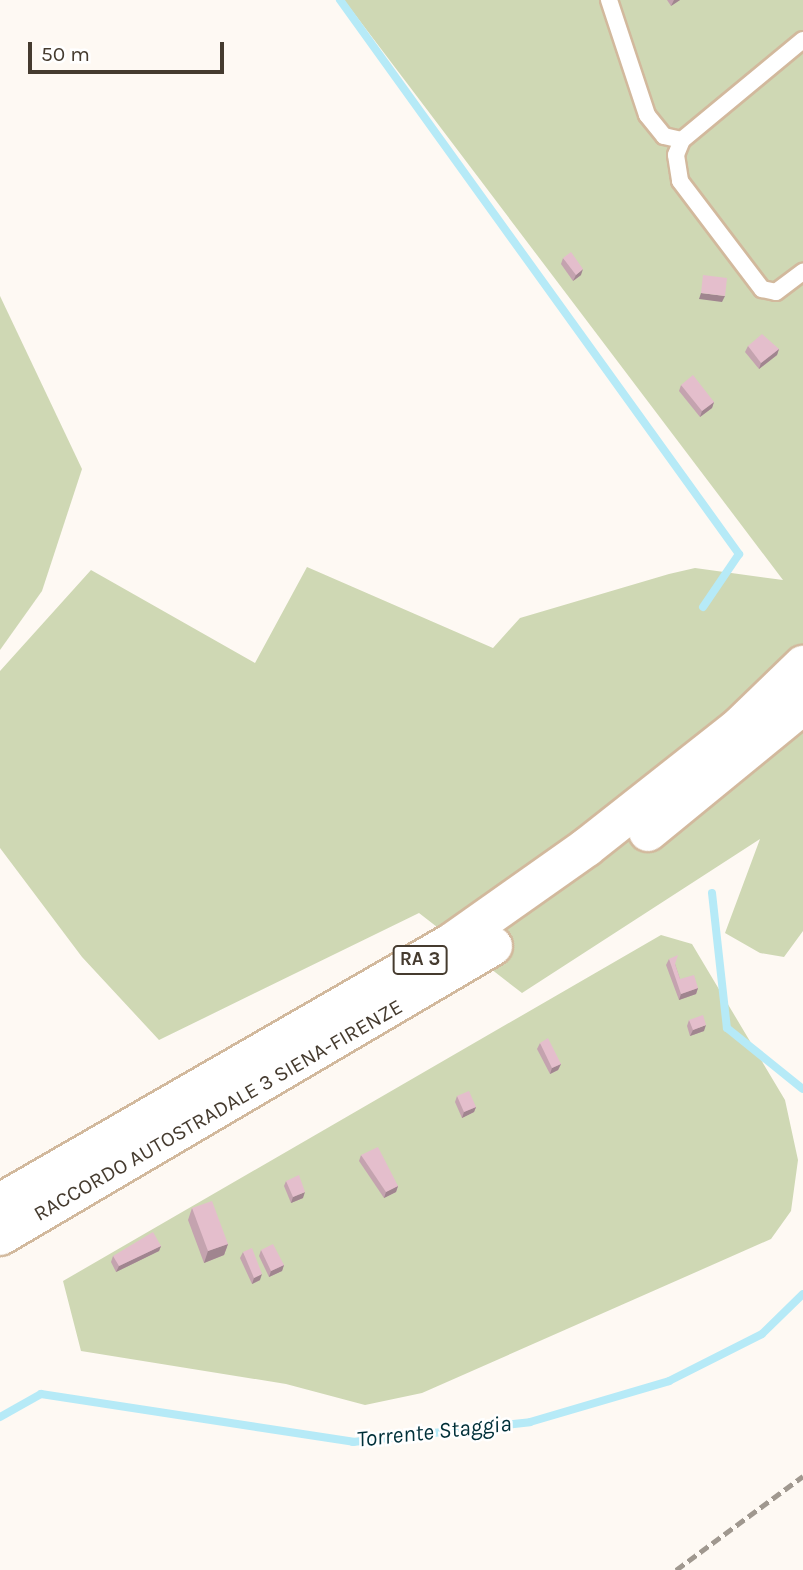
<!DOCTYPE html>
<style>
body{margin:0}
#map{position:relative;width:803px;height:1570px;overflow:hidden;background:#fef9f3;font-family:Karla,sans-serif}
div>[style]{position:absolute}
.green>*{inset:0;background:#cfd8b4}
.stream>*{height:8px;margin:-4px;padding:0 4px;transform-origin:4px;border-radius:4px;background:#b6eaf7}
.roads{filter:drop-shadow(2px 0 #d2b99d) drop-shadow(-2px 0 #d2b99d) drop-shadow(0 2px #d2b99d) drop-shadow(0 -2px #d2b99d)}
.lane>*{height:16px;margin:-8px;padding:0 8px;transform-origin:8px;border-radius:8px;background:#fff}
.highway>*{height:38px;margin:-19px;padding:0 19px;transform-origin:19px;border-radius:19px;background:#fff}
.rail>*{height:5px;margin-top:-2.5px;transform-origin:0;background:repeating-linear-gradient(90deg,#a0988f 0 10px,transparent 0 15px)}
.wall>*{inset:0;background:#c4a3af}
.shaded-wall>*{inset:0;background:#a0858f}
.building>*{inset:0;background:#e4becc}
span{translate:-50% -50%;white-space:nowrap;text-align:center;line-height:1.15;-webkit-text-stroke:5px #fff;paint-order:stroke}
.shield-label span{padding:2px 5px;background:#fff;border:2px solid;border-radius:5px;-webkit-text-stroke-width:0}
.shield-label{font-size:19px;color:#453b2f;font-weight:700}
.street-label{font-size:21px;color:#453b2f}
.water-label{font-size:23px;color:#003039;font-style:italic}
.scale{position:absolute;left:28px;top:42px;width:196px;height:32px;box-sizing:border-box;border:4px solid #453b2f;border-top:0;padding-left:9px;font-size:21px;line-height:24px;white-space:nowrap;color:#453b2f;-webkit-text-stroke:5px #fff;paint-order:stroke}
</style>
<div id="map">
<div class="green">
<div style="clip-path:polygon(344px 0,803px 0,803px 931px,784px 957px,760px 953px,725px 933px,760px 839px,522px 993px,419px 913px,159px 1040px,82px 957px,0 848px,0 671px,91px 570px,255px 663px,307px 567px,493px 648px,520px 618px,669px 574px,695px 568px,783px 580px)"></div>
<div style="clip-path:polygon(0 296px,82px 469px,42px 591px,0 650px)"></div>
<div style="clip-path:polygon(661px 935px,692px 944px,785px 1100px,798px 1160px,791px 1211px,771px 1239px,422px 1393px,365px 1405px,286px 1384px,81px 1351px,63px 1281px)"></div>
</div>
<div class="stream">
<div style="left:340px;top:0;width:683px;rotate:54.24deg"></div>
<div style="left:739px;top:554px;width:64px;rotate:124.2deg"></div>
<div style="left:712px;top:893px;width:136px;rotate:83.7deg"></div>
<div style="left:727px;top:1028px;width:97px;rotate:38.8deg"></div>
<div style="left:0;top:1417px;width:47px;rotate:-29.3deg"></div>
<div style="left:41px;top:1394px;width:316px;rotate:8.7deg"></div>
<div style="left:353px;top:1442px;width:178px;rotate:-6.4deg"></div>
<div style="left:530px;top:1422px;width:145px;rotate:-16.4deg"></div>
<div style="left:669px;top:1381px;width:104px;rotate:-26.8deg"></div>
<div style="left:762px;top:1334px;width:57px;rotate:-44.3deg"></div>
</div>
<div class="roads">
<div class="lane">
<div style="left:609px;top:0;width:121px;rotate:71.7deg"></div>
<div style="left:647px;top:115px;width:27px;rotate:51deg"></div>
<div style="left:664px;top:136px;width:18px;rotate:13deg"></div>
<div style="left:682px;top:140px;width:157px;rotate:-39.6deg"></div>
<div style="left:682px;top:140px;width:16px;rotate:112deg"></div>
<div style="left:676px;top:155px;width:26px;rotate:81deg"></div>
<div style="left:680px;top:181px;width:136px;rotate:52.8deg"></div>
<div style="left:762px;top:289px;width:14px;rotate:12deg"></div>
<div style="left:776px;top:292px;width:34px;rotate:-37deg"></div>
</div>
<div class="highway">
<div style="left:648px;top:832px;width:200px;rotate:-39.3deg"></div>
<div style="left:0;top:1203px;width:521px;rotate:-29.96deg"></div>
<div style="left:451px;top:943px;width:166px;rotate:-35.2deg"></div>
<div style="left:587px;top:847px;width:195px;rotate:-38.3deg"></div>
<div style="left:740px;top:726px;width:88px;rotate:-44.1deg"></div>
<div style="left:0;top:1236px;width:572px;rotate:-30.47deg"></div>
</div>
</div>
<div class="rail">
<div style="left:676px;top:1570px;width:158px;rotate:-36.5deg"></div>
</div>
<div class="wall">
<div style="clip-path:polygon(667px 0,680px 0,671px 6px)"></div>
<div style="clip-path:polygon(563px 258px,581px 275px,573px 281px,561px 264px)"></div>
<div style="clip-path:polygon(748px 346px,779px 349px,777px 355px,759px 369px,745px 352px)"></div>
<div style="clip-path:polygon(681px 385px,714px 402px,712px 408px,700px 417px,679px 391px)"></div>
<div style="clip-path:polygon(669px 959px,675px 964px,680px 979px,698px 988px,696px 994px,679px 1000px,666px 965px)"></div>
<div style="clip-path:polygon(689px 1020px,704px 1031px,690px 1036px,687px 1026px)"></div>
<div style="clip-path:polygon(540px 1043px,561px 1064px,558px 1070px,550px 1074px,537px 1049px)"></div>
<div style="clip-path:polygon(457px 1096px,476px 1107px,474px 1112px,462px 1118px,455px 1102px)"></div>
<div style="clip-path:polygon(361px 1155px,398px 1186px,396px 1192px,384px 1198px,359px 1161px)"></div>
<div style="clip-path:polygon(286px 1181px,303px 1198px,291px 1203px,284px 1186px)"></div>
<div style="clip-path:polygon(192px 1208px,228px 1244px,224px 1255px,204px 1263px,188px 1220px)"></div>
<div style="clip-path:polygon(161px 1246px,159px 1251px,116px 1272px,111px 1262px,113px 1256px)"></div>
<div style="clip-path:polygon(261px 1250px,284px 1265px,282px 1271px,269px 1277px,259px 1256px)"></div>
<div style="clip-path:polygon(243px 1252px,260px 1280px,252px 1284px,240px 1258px)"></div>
</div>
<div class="shaded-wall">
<div style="clip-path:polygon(674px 0,680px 0,671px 6px)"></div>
<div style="clip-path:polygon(583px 269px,581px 275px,573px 281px,576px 275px)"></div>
<div style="clip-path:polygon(701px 293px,725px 296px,722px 302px,699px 299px)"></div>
<div style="clip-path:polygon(779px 349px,777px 355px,759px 369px,761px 363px)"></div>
<div style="clip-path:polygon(714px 402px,712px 408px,700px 417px,702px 411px)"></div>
<div style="clip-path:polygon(698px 988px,696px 994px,679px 1000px,681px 994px)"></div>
<div style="clip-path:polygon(706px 1025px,704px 1031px,690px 1036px,693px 1030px)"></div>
<div style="clip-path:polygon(561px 1064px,558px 1070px,550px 1074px,552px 1068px)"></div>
<div style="clip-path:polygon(476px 1107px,474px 1112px,462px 1118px,464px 1112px)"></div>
<div style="clip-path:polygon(398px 1186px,396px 1192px,384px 1198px,386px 1192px)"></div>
<div style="clip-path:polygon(305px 1192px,303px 1198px,291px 1203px,293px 1197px)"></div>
<div style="clip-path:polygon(228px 1244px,224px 1255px,204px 1263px,208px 1251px)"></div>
<div style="clip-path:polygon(161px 1246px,159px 1251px,116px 1272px,119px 1266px)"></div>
<div style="clip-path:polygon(284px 1265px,282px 1271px,269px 1277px,271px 1271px)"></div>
<div style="clip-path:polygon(262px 1274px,260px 1280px,252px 1284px,254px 1278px)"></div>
</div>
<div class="building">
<div style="clip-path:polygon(571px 252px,583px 269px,576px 275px,563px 258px)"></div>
<div style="clip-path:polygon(703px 275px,727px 278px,725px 296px,701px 293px)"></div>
<div style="clip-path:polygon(762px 334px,779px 349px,761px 363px,748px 346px)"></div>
<div style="clip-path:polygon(693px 375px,714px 402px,702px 411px,681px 385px)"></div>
<div style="clip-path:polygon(678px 955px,675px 964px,680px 979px,694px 975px,698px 988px,681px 994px,669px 959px)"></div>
<div style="clip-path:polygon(703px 1015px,706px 1025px,693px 1030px,689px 1020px)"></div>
<div style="clip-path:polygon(548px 1038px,561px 1064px,552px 1068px,540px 1043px)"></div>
<div style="clip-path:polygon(469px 1091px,476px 1107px,464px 1112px,457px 1096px)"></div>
<div style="clip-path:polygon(378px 1147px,398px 1186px,386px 1192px,361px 1155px)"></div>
<div style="clip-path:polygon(299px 1175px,305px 1192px,293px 1197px,286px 1181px)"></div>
<div style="clip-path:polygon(212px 1201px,228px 1244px,208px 1251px,192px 1208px)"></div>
<div style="clip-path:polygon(153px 1232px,161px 1246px,119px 1266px,113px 1256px)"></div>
<div style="clip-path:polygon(273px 1244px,284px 1265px,271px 1271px,261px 1250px)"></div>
<div style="clip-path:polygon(252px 1248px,262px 1274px,254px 1278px,243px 1252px)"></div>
</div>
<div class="shield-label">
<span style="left:420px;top:960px">RA 3</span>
</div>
<div class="street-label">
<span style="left:218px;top:1110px;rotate:-30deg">RACCORDO AUTOSTRADALE 3 SIENA-FIRENZE</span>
</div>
<div class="water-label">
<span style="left:434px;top:1432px;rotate:-6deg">Torrente Staggia</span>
</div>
<div class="scale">50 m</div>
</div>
